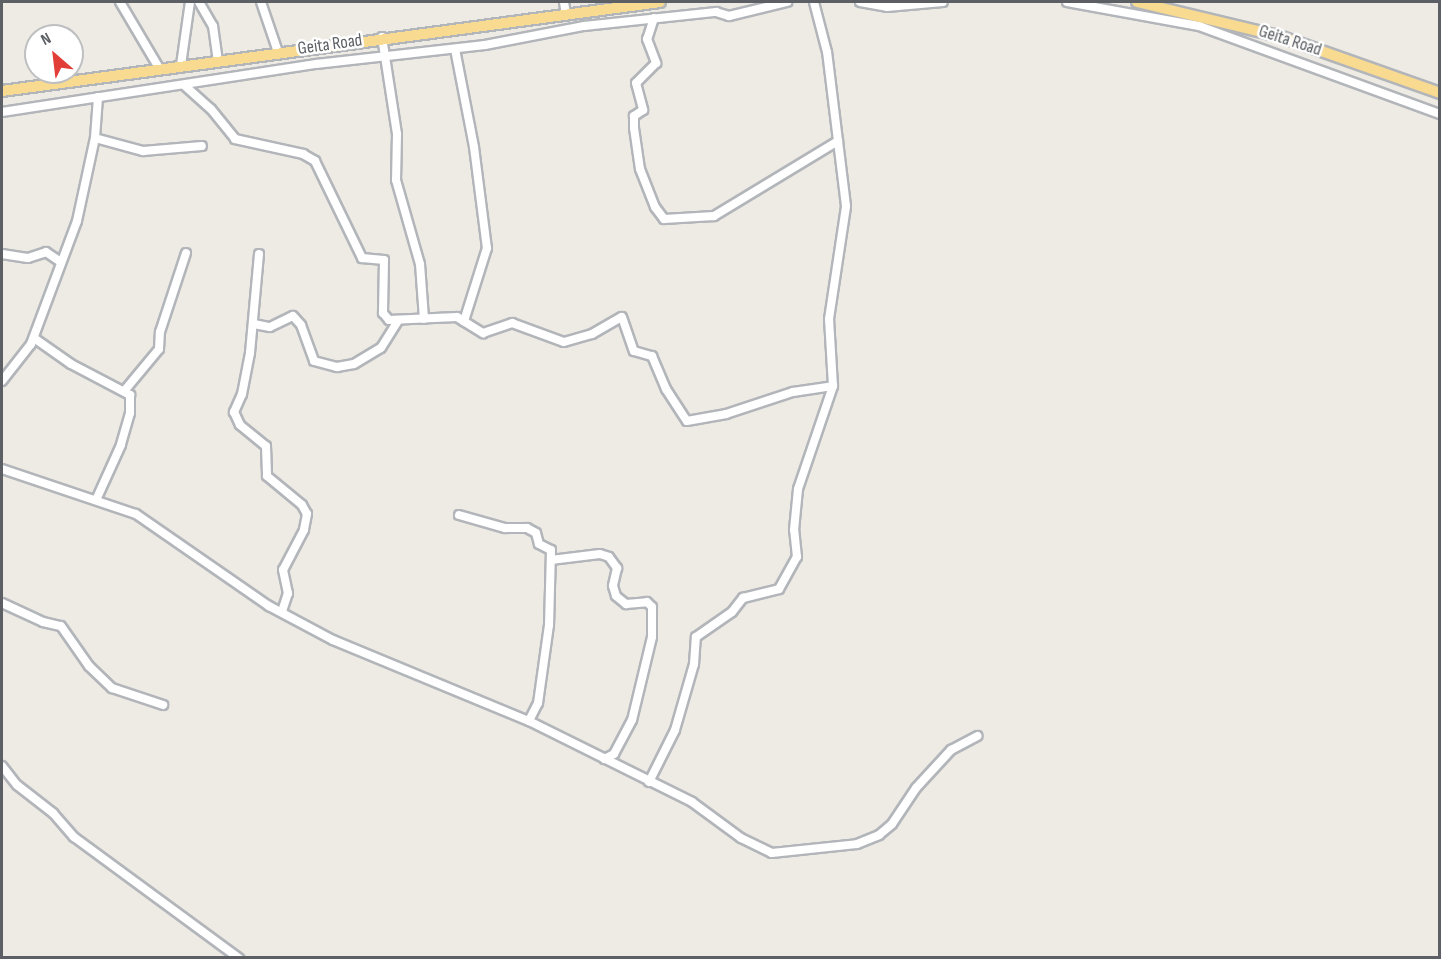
<!DOCTYPE html>
<style>
body{margin:0}
#map{position:relative;width:1441px;height:959px;overflow:hidden;background:#eeebe4;font-family:"Sofia Sans Condensed",sans-serif}
div>[style]{position:absolute}
.roads{filter:drop-shadow(2px 0 #b2b5b9) drop-shadow(-2px 0 #b2b5b9) drop-shadow(0 2px #b2b5b9) drop-shadow(0 -2px #b2b5b9)}
.minor>*{height:8px;margin:-4px;padding:0 4px;transform-origin:4px;border-radius:4px;background:#fff}
.highway>*{height:10px;margin:-5px;padding:0 5px;transform-origin:5px;border-radius:5px;background:#f8da91}
span{translate:-50% -50%;white-space:nowrap;text-align:center;line-height:1.15;-webkit-text-stroke:5px #fff;paint-order:stroke}
.street-label{font-size:18px;color:#5c6064}
.frame{position:absolute;inset:0;border:3px solid #5c6064;pointer-events:none}
.north{position:absolute;left:24px;top:24px;width:60px;height:60px;box-sizing:border-box;background:#fff;border:2px solid #bebfc1;border-radius:50%;rotate:332deg;font-size:16px;font-weight:700;line-height:24px;text-align:center;color:#5c6064}
.north::after{content:'';display:block;margin:auto;width:21px;height:27px;background:#e13e37;clip-path:polygon(50% 0,100% 100%,50% 72%,0 100%)}
</style>
<div id="map">
<div class="roads">
<div class="minor">
<div style="left:120px;top:2px;width:77px;rotate:59.4deg"></div>
<div style="left:199px;top:2px;width:28px;rotate:60deg"></div>
<div style="left:213px;top:26px;width:34px;rotate:82deg"></div>
<div style="left:261px;top:2px;width:53px;rotate:71.2deg"></div>
<div style="left:564px;top:2px;width:12px;rotate:81deg"></div>
<div style="left:860px;top:2px;width:27px;rotate:10deg"></div>
<div style="left:887px;top:7px;width:56px;rotate:-5.1deg"></div>
<div style="left:1067px;top:2px;width:134px;rotate:10.3deg"></div>
<div style="left:1199px;top:26px;width:257px;rotate:20.1deg"></div>
<div style="left:654px;top:18px;width:22px;rotate:108deg"></div>
<div style="left:647px;top:39px;width:26px;rotate:69deg"></div>
<div style="left:656px;top:63px;width:28px;rotate:135deg"></div>
<div style="left:636px;top:83px;width:28px;rotate:75deg"></div>
<div style="left:643px;top:110px;width:11px;rotate:146deg"></div>
<div style="left:634px;top:116px;width:12px;rotate:90deg"></div>
<div style="left:634px;top:128px;width:41px;rotate:81.7deg"></div>
<div style="left:640px;top:169px;width:41px;rotate:68.5deg"></div>
<div style="left:655px;top:207px;width:15px;rotate:53deg"></div>
<div style="left:664px;top:219px;width:50px;rotate:-3.4deg"></div>
<div style="left:714px;top:216px;width:145px;rotate:-31.2deg"></div>
<div style="left:382px;top:37px;width:98px;rotate:81.2deg"></div>
<div style="left:397px;top:134px;width:46px;rotate:91.2deg"></div>
<div style="left:396px;top:180px;width:87px;rotate:74.1deg"></div>
<div style="left:420px;top:264px;width:55px;rotate:85.8deg"></div>
<div style="left:455px;top:49px;width:100px;rotate:79deg"></div>
<div style="left:474px;top:147px;width:102px;rotate:82.7deg"></div>
<div style="left:487px;top:248px;width:77px;rotate:107.5deg"></div>
<div style="left:181px;top:65px;width:64px;rotate:-81.9deg"></div>
<div style="left:184px;top:85px;width:36px;rotate:42deg"></div>
<div style="left:211px;top:109px;width:38px;rotate:51deg"></div>
<div style="left:235px;top:139px;width:70px;rotate:12.4deg"></div>
<div style="left:303px;top:154px;width:14px;rotate:30deg"></div>
<div style="left:315px;top:161px;width:108px;rotate:64.1deg"></div>
<div style="left:362px;top:258px;width:22px;rotate:5deg"></div>
<div style="left:384px;top:260px;width:53px;rotate:91.1deg"></div>
<div style="left:383px;top:313px;width:9px;rotate:49deg"></div>
<div style="left:389px;top:320px;width:68px;rotate:-2.5deg"></div>
<div style="left:457px;top:317px;width:31px;rotate:32deg"></div>
<div style="left:483px;top:333px;width:31px;rotate:-19deg"></div>
<div style="left:512px;top:323px;width:55px;rotate:20.1deg"></div>
<div style="left:564px;top:342px;width:29px;rotate:-16deg"></div>
<div style="left:592px;top:334px;width:34px;rotate:-30deg"></div>
<div style="left:622px;top:317px;width:36px;rotate:71deg"></div>
<div style="left:634px;top:351px;width:19px;rotate:16deg"></div>
<div style="left:652px;top:356px;width:36px;rotate:67deg"></div>
<div style="left:666px;top:389px;width:38px;rotate:57deg"></div>
<div style="left:687px;top:421px;width:40px;rotate:-10deg"></div>
<div style="left:726px;top:414px;width:71px;rotate:-18.2deg"></div>
<div style="left:793px;top:392px;width:40px;rotate:-8.5deg"></div>
<div style="left:2px;top:112px;width:318px;rotate:-8.7deg"></div>
<div style="left:316px;top:64px;width:170px;rotate:-6.4deg"></div>
<div style="left:485px;top:45px;width:101px;rotate:-10.9deg"></div>
<div style="left:584px;top:26px;width:133px;rotate:-6.1deg"></div>
<div style="left:716px;top:12px;width:14px;rotate:17deg"></div>
<div style="left:729px;top:16px;width:60px;rotate:-13.6deg"></div>
<div style="left:95px;top:138px;width:50px;rotate:15.2deg"></div>
<div style="left:143px;top:151px;width:59px;rotate:-4.8deg"></div>
<div style="left:2px;top:254px;width:26px;rotate:9deg"></div>
<div style="left:28px;top:258px;width:19px;rotate:-18deg"></div>
<div style="left:46px;top:252px;width:18px;rotate:34deg"></div>
<div style="left:259px;top:254px;width:99px;rotate:95.2deg"></div>
<div style="left:250px;top:353px;width:42px;rotate:101deg"></div>
<div style="left:242px;top:394px;width:20px;rotate:114deg"></div>
<div style="left:234px;top:412px;width:14px;rotate:65deg"></div>
<div style="left:240px;top:425px;width:33px;rotate:39deg"></div>
<div style="left:266px;top:446px;width:30px;rotate:88deg"></div>
<div style="left:267px;top:476px;width:45px;rotate:39.6deg"></div>
<div style="left:302px;top:505px;width:10px;rotate:61deg"></div>
<div style="left:307px;top:514px;width:16px;rotate:101deg"></div>
<div style="left:304px;top:530px;width:45px;rotate:117.7deg"></div>
<div style="left:283px;top:570px;width:24px;rotate:78deg"></div>
<div style="left:288px;top:593px;width:20px;rotate:108deg"></div>
<div style="left:254px;top:324px;width:16px;rotate:11deg"></div>
<div style="left:270px;top:327px;width:25px;rotate:-26deg"></div>
<div style="left:293px;top:316px;width:12px;rotate:48deg"></div>
<div style="left:301px;top:325px;width:38px;rotate:70deg"></div>
<div style="left:314px;top:361px;width:24px;rotate:15deg"></div>
<div style="left:337px;top:367px;width:17px;rotate:-10deg"></div>
<div style="left:354px;top:364px;width:31px;rotate:-31deg"></div>
<div style="left:381px;top:348px;width:32px;rotate:-58deg"></div>
<div style="left:34px;top:338px;width:45px;rotate:35.1deg"></div>
<div style="left:71px;top:364px;width:67px;rotate:27.7deg"></div>
<div style="left:130px;top:395px;width:18px;rotate:90deg"></div>
<div style="left:130px;top:413px;width:33px;rotate:106deg"></div>
<div style="left:121px;top:445px;width:60px;rotate:114.4deg"></div>
<div style="left:2px;top:381px;width:47px;rotate:-51.9deg"></div>
<div style="left:31px;top:344px;width:131px;rotate:-69.5deg"></div>
<div style="left:77px;top:221px;width:85px;rotate:-77.8deg"></div>
<div style="left:95px;top:138px;width:41px;rotate:-85.8deg"></div>
<div style="left:125px;top:390px;width:53px;rotate:-50.3deg"></div>
<div style="left:159px;top:349px;width:17px;rotate:-87deg"></div>
<div style="left:160px;top:332px;width:83px;rotate:-71.8deg"></div>
<div style="left:2px;top:469px;width:141px;rotate:18.6deg"></div>
<div style="left:136px;top:514px;width:162px;rotate:34.7deg"></div>
<div style="left:269px;top:606px;width:72px;rotate:28deg"></div>
<div style="left:333px;top:640px;width:212px;rotate:22.5deg"></div>
<div style="left:529px;top:721px;width:182px;rotate:26.4deg"></div>
<div style="left:692px;top:802px;width:61px;rotate:36.3deg"></div>
<div style="left:741px;top:838px;width:34px;rotate:26deg"></div>
<div style="left:772px;top:853px;width:85px;rotate:-6deg"></div>
<div style="left:857px;top:844px;width:24px;rotate:-22deg"></div>
<div style="left:879px;top:835px;width:17px;rotate:-40deg"></div>
<div style="left:892px;top:824px;width:43px;rotate:-56.3deg"></div>
<div style="left:916px;top:788px;width:52px;rotate:-47.4deg"></div>
<div style="left:951px;top:750px;width:30px;rotate:-28deg"></div>
<div style="left:459px;top:515px;width:48px;rotate:15.8deg"></div>
<div style="left:505px;top:528px;width:22px"></div>
<div style="left:527px;top:528px;width:10px;rotate:29deg"></div>
<div style="left:536px;top:533px;width:11px;rotate:75deg"></div>
<div style="left:539px;top:544px;width:13px;rotate:27deg"></div>
<div style="left:551px;top:550px;width:75px;rotate:91.5deg"></div>
<div style="left:549px;top:625px;width:79px;rotate:98deg"></div>
<div style="left:538px;top:703px;width:20px;rotate:117deg"></div>
<div style="left:551px;top:560px;width:49px;rotate:-7deg"></div>
<div style="left:600px;top:554px;width:9px;rotate:18deg"></div>
<div style="left:609px;top:557px;width:14px;rotate:54deg"></div>
<div style="left:617px;top:568px;width:18px;rotate:103deg"></div>
<div style="left:613px;top:586px;width:10px;rotate:73deg"></div>
<div style="left:616px;top:596px;width:13px;rotate:39deg"></div>
<div style="left:626px;top:604px;width:21px;rotate:-5deg"></div>
<div style="left:647px;top:602px;width:7px;rotate:45deg"></div>
<div style="left:652px;top:607px;width:30px;rotate:90deg"></div>
<div style="left:652px;top:637px;width:85px;rotate:103.5deg"></div>
<div style="left:632px;top:720px;width:38px;rotate:118deg"></div>
<div style="left:614px;top:754px;width:11px;rotate:153deg"></div>
<div style="left:2px;top:603px;width:45px;rotate:24.9deg"></div>
<div style="left:43px;top:622px;width:18px;rotate:13deg"></div>
<div style="left:61px;top:626px;width:49px;rotate:55deg"></div>
<div style="left:89px;top:666px;width:32px;rotate:44deg"></div>
<div style="left:112px;top:688px;width:54px;rotate:18.4deg"></div>
<div style="left:2px;top:766px;width:24px;rotate:52deg"></div>
<div style="left:17px;top:785px;width:46px;rotate:37.9deg"></div>
<div style="left:53px;top:813px;width:32px;rotate:49deg"></div>
<div style="left:74px;top:837px;width:205px;rotate:36.3deg"></div>
<div style="left:649px;top:782px;width:58px;rotate:-63.4deg"></div>
<div style="left:675px;top:730px;width:69px;rotate:-73.9deg"></div>
<div style="left:694px;top:664px;width:27px;rotate:-86deg"></div>
<div style="left:696px;top:637px;width:44px;rotate:-34.8deg"></div>
<div style="left:732px;top:612px;width:18px;rotate:-52deg"></div>
<div style="left:743px;top:598px;width:37px;rotate:-14deg"></div>
<div style="left:779px;top:589px;width:37px;rotate:-61deg"></div>
<div style="left:797px;top:557px;width:27px;rotate:-96deg"></div>
<div style="left:794px;top:530px;width:41px;rotate:-84.4deg"></div>
<div style="left:798px;top:489px;width:109px;rotate:-71.2deg"></div>
<div style="left:833px;top:386px;width:67px;rotate:-93.4deg"></div>
<div style="left:829px;top:319px;width:114px;rotate:-81.4deg"></div>
<div style="left:846px;top:206px;width:155px;rotate:-97deg"></div>
<div style="left:827px;top:52px;width:52px;rotate:-104.6deg"></div>
</div>
<div class="highway">
<div style="left:1137px;top:2px;width:146px;rotate:13.5deg"></div>
<div style="left:1279px;top:36px;width:171px;rotate:19.5deg"></div>
<div style="left:2px;top:91px;width:664px;rotate:-7.7deg"></div>
</div>
</div>
<div class="street-label">
<span style="left:1290px;top:41px;rotate:18deg">Geita Road</span>
<span style="left:330px;top:45px;rotate:-8deg">Geita Road</span>
</div>
<div class="frame"></div>
<div class="north">N</div>
</div>
